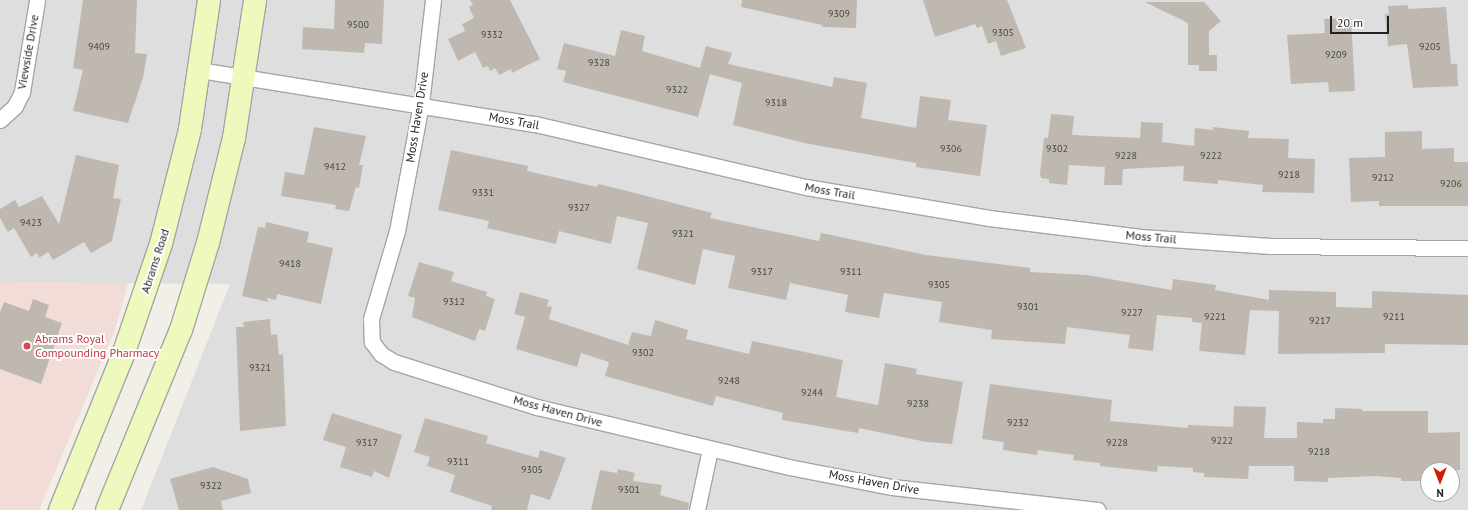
<!DOCTYPE html>
<style>
body{margin:0}
#map{position:relative;width:1468px;height:510px;overflow:hidden;background:#f1efe7;font-family:"PT Sans",sans-serif}
div>[style]{position:absolute}
.residential>*{inset:0;background:#dfdede}
.commercial>*{inset:0;background:#f1dcd8}
.building>*{inset:0;background:#beb8b1}
.roads{filter:drop-shadow(1px 0 #a5a5a5) drop-shadow(-1px 0 #a5a5a5) drop-shadow(0 1px #a5a5a5) drop-shadow(0 -1px #a5a5a5)}
.street>*{height:15px;margin:-7.5px;padding:0 7.5px;transform-origin:7.5px;border-radius:7.5px;background:#fff}
.secondary>*{height:22px;margin:-11px;padding:0 11px;transform-origin:11px;border-radius:11px;background:#eef9be}
.dots>*{width:11px;height:11px;translate:-50% -50%;box-sizing:border-box;border:2px solid #fff;border-radius:50%}
span{translate:-50% -50%;white-space:nowrap;text-align:center;line-height:1.15;-webkit-text-stroke:4px #fff;paint-order:stroke}
.number-label{font-size:10px;color:#484745}
.number-label span{-webkit-text-stroke-width:0}
.street-label{font-size:12px;color:#212121}
.health-label{font-size:12px;color:#be3a42}
.left{translate:0 -50%;text-align:left}
.north{position:absolute;left:1420px;top:462px;width:40px;height:40px;box-sizing:border-box;background:#fff;border:1px solid #a6a6a6;border-radius:50%;rotate:180deg;font-size:11px;font-weight:700;line-height:16px;text-align:center;color:#212121}
.north::after{content:'';display:block;margin:auto;width:14px;height:18px;background:#cd1e04;clip-path:polygon(50% 0,100% 100%,50% 72%,0 100%)}
.scale{position:absolute;left:1330px;top:16px;width:59px;height:18px;box-sizing:border-box;border:2px solid #212121;border-top:0;padding-left:5px;font-size:12px;line-height:14px;white-space:nowrap;color:#212121;-webkit-text-stroke:3px #fff;paint-order:stroke}
</style>
<div id="map">
<div class="residential">
<div style="clip-path:polygon(evenodd,0 0,1468px 0,1468px 510px,141px 510px,230px 284px,0 282px,0 0,1428px 470px,1452px 470px,1452px 494px,1428px 494px,1428px 470px)"></div>
</div>
<div class="commercial">
<div style="clip-path:polygon(0 282px,128px 283px,115px 330px,39px 510px,0 510px)"></div>
</div>
<div class="building">
<div style="clip-path:polygon(83px 0,137px 0,135px 53px,147px 54px,143px 78px,128px 123px,73px 111px,83px 70px,73px 68px)"></div>
<div style="clip-path:polygon(335px 0,384px 0,382px 44px,365px 43px,364px 53px,302px 49px,303px 27px,334px 29px)"></div>
<div style="clip-path:polygon(470px 0,510px 0,540px 59px,512px 73px,511px 69px,499px 75px,495px 68px,490px 71px,488px 66px,483px 68px,475px 52px,458px 61px,448px 39px,465px 31px,462px 24px,474px 18px,469px 7px,473px 5px)"></div>
<div style="clip-path:polygon(742px 0,857px 0,856px 28px,822px 27px,822px 25px,741px 7px)"></div>
<div style="clip-path:polygon(923px 0,1007px 0,1026px 48px,1001px 56px,996px 41px,988px 44px,982px 26px,977px 28px,975px 24px,935px 37px)"></div>
<div style="clip-path:polygon(1145px 2px,1204px 2px,1221px 21px,1209px 31px,1209px 55px,1217px 55px,1217px 71px,1199px 71px,1199px 65px,1188px 65px,1188px 23px)"></div>
<div style="clip-path:polygon(1408px 5px,1408px 9px,1446px 7px,1451px 64px,1457px 64px,1458px 86px,1413px 88px,1407px 44px,1388px 46px,1385px 14px,1389px 14px,1388px 6px)"></div>
<div style="clip-path:polygon(1351px 18px,1355px 91px,1329px 92px,1328px 82px,1291px 84px,1287px 35px,1325px 33px,1324px 19px)"></div>
<div style="clip-path:polygon(621px 30px,645px 36px,642px 51px,700px 68px,706px 46px,732px 53px,728px 64px,832px 87px,834px 77px,867px 83px,861px 118px,916px 128px,920px 96px,951px 100px,948px 120px,987px 125px,980px 176px,916px 167px,916px 163px,804px 143px,733px 125px,742px 83px,710px 74px,698px 117px,563px 82px,566px 71px,557px 69px,564px 43px,615px 56px)"></div>
<div style="clip-path:polygon(1051px 114px,1074px 116px,1072px 135px,1140px 138px,1141px 122px,1163px 123px,1162px 142px,1194px 146px,1195px 128px,1213px 130px,1213px 127px,1249px 131px,1248px 138px,1289px 139px,1288px 158px,1315px 159px,1314px 193px,1262px 192px,1263px 185px,1218px 180px,1218px 184px,1183px 181px,1184px 166px,1123px 169px,1122px 185px,1104px 185px,1105px 167px,1069px 165px,1067px 185px,1049px 183px,1049px 179px,1041px 178px,1040px 174px,1044px 138px,1048px 138px)"></div>
<div style="clip-path:polygon(314px 127px,366px 136px,359px 165px,363px 165px,359px 188px,356px 187px,349px 211px,335px 209px,336px 205px,281px 196px,285px 172px,304px 175px)"></div>
<div style="clip-path:polygon(1422px 131px,1422px 149px,1454px 148px,1454px 162px,1468px 162px,1468px 206px,1379px 206px,1379px 201px,1351px 202px,1349px 158px,1385px 157px,1385px 132px)"></div>
<div style="clip-path:polygon(451px 150px,528px 166px,527px 171px,597px 187px,598px 184px,623px 190px,712px 213px,710px 218px,819px 241px,821px 233px,926px 255px,1030px 268px,1030px 272px,1087px 275px,1172px 290px,1173px 279px,1216px 285px,1215px 290px,1269px 300px,1269px 290px,1336px 292px,1336px 307px,1372px 308px,1372px 291px,1468px 295px,1468px 345px,1385px 344px,1385px 353px,1278px 354px,1279px 311px,1250px 310px,1245px 355px,1199px 351px,1202px 323px,1192px 322px,1192px 318px,1157px 315px,1153px 351px,1128px 348px,1130px 335px,1067px 327px,1065px 344px,991px 339px,992px 330px,939px 322px,942px 302px,884px 293px,879px 318px,845px 312px,848px 295px,790px 283px,786px 300px,728px 288px,735px 256px,703px 249px,695px 285px,637px 269px,648px 223px,617px 216px,611px 244px,559px 231px,556px 244px,487px 228px,489px 221px,438px 210px)"></div>
<div style="clip-path:polygon(76px 155px,119px 165px,113px 198px,121px 199px,112px 241px,91px 253px,84px 242px,53px 260px,48px 252px,39px 258px,37px 253px,31px 257px,14px 228px,8px 232px,0 218px,0 209px,15px 200px,19px 207px,42px 196px,59px 224px)"></div>
<div style="clip-path:polygon(266px 222px,309px 232px,307px 242px,333px 248px,321px 304px,277px 294px,276px 300px,267px 298px,268px 302px,242px 296px,258px 227px,265px 228px)"></div>
<div style="clip-path:polygon(419px 262px,454px 272px,451px 281px,487px 292px,486px 296px,495px 299px,485px 331px,479px 329px,475px 341px,412px 317px,415px 298px,408px 296px)"></div>
<div style="clip-path:polygon(520px 292px,549px 300px,547px 306px,552px 307px,549px 319px,628px 345px,632px 332px,651px 336px,655px 320px,688px 330px,686px 339px,749px 354px,752px 341px,843px 360px,836px 397px,878px 405px,885px 363px,917px 369px,916px 374px,963px 382px,952px 444px,926px 442px,859px 428px,858px 433px,782px 420px,783px 413px,716px 396px,713px 406px,605px 376px,609px 362px,581px 353px,577px 367px,516px 349px,525px 317px,514px 314px)"></div>
<div style="clip-path:polygon(33px 299px,49px 305px,45px 317px,62px 323px,41px 384px,0 369px,0 312px,4px 302px,29px 311px)"></div>
<div style="clip-path:polygon(270px 319px,271px 335px,277px 334px,279px 355px,283px 354px,286px 426px,240px 431px,236px 327px,244px 327px,243px 322px)"></div>
<div style="clip-path:polygon(990px 384px,1112px 400px,1110px 421px,1188px 428px,1188px 425px,1233px 427px,1234px 406px,1266px 407px,1264px 438px,1297px 438px,1297px 422px,1323px 423px,1323px 419px,1335px 419px,1335px 408px,1362px 409px,1362px 411px,1428px 411px,1428px 433px,1460px 432px,1460px 470px,1455px 470px,1455px 481px,1452px 481px,1452px 470px,1428px 470px,1428px 481px,1401px 481px,1401px 478px,1376px 476px,1328px 478px,1328px 482px,1294px 481px,1294px 466px,1249px 466px,1248px 479px,1204px 477px,1204px 473px,1193px 472px,1193px 468px,1158px 466px,1157px 472px,1100px 466px,1100px 463px,1073px 460px,1074px 455px,1038px 450px,1037px 455px,1003px 450px,1004px 442px,982px 439px)"></div>
<div style="clip-path:polygon(332px 413px,402px 435px,389px 478px,374px 471px,372px 477px,340px 467px,346px 447px,323px 440px)"></div>
<div style="clip-path:polygon(425px 418px,488px 436px,486px 443px,538px 458px,540px 450px,566px 458px,550px 500px,531px 494px,527px 510px,491px 510px,492px 506px,450px 492px,455px 475px,427px 466px,430px 457px,414px 452px)"></div>
<div style="clip-path:polygon(213px 467px,248px 479px,251px 493px,221px 501px,223px 510px,179px 510px,170px 479px)"></div>
<div style="clip-path:polygon(618px 469px,635px 473px,633px 481px,662px 485px,660px 495px,689px 503px,688px 510px,591px 510px,600px 470px,617px 473px)"></div>
</div>
<div class="roads">
<div class="street">
<div style="left:433px;top:0;width:105px;rotate:96.6deg"></div>
<div style="left:421px;top:104px;width:129px;rotate:100.7deg"></div>
<div style="left:397px;top:231px;width:92px;rotate:106.5deg"></div>
<div style="left:371px;top:319px;width:23px;rotate:88deg"></div>
<div style="left:372px;top:342px;width:15px;rotate:53deg"></div>
<div style="left:381px;top:354px;width:15px;rotate:32deg"></div>
<div style="left:394px;top:362px;width:150px;rotate:17.5deg"></div>
<div style="left:537px;top:407px;width:259px;rotate:13.4deg"></div>
<div style="left:789px;top:467px;width:105px;rotate:11deg"></div>
<div style="left:892px;top:487px;width:207px;rotate:6.4deg"></div>
<div style="left:200px;top:70px;width:339px;rotate:9.2deg"></div>
<div style="left:535px;top:124px;width:278px;rotate:13.1deg"></div>
<div style="left:806px;top:187px;width:186px;rotate:9.6deg"></div>
<div style="left:989px;top:218px;width:153px;rotate:7.1deg"></div>
<div style="left:1141px;top:237px;width:130px;rotate:4deg"></div>
<div style="left:1271px;top:246px;width:197px;rotate:0.6deg"></div>
<div style="left:0;top:120px;width:21px;rotate:-43deg"></div>
<div style="left:15px;top:106px;width:16px;rotate:-63deg"></div>
<div style="left:22px;top:92px;width:93px;rotate:-80.7deg"></div>
<div style="left:697px;top:510px;width:62px;rotate:-78deg"></div>
</div>
<div class="secondary">
<div style="left:60px;top:510px;width:170px;rotate:-67.9deg"></div>
<div style="left:124px;top:352px;width:114px;rotate:-71.1deg"></div>
<div style="left:161px;top:244px;width:119px;rotate:-75.8deg"></div>
<div style="left:190px;top:129px;width:130px;rotate:-81.6deg"></div>
<div style="left:107px;top:510px;width:195px;rotate:-67.7deg"></div>
<div style="left:181px;top:330px;width:91px;rotate:-72.8deg"></div>
<div style="left:208px;top:243px;width:108px;rotate:-76.1deg"></div>
<div style="left:234px;top:138px;width:140px;rotate:-81.3deg"></div>
</div>
</div>
<div class="dots">
<div style="left:27px;top:346px;background:#e0444e"></div>
</div>
<div class="number-label">
<span style="left:839px;top:14px">9309</span>
<span style="left:358px;top:25px">9500</span>
<span style="left:1003px;top:33px">9305</span>
<span style="left:492px;top:35px">9332</span>
<span style="left:99px;top:47px">9409</span>
<span style="left:1430px;top:47px">9205</span>
<span style="left:1336px;top:55px">9209</span>
<span style="left:599px;top:63px">9328</span>
<span style="left:677px;top:90px">9322</span>
<span style="left:776px;top:103px">9318</span>
<span style="left:951px;top:149px">9306</span>
<span style="left:1057px;top:149px">9302</span>
<span style="left:1126px;top:156px">9228</span>
<span style="left:1211px;top:156px">9222</span>
<span style="left:335px;top:167px">9412</span>
<span style="left:1289px;top:175px">9218</span>
<span style="left:1383px;top:178px">9212</span>
<span style="left:1451px;top:184px">9206</span>
<span style="left:483px;top:193px">9331</span>
<span style="left:579px;top:208px">9327</span>
<span style="left:31px;top:223px">9423</span>
<span style="left:683px;top:234px">9321</span>
<span style="left:290px;top:264px">9418</span>
<span style="left:762px;top:272px">9317</span>
<span style="left:851px;top:272px">9311</span>
<span style="left:939px;top:285px">9305</span>
<span style="left:454px;top:302px">9312</span>
<span style="left:1028px;top:307px">9301</span>
<span style="left:1132px;top:313px">9227</span>
<span style="left:1215px;top:317px">9221</span>
<span style="left:1394px;top:317px">9211</span>
<span style="left:1320px;top:321px">9217</span>
<span style="left:643px;top:353px">9302</span>
<span style="left:260px;top:368px">9321</span>
<span style="left:729px;top:381px">9248</span>
<span style="left:812px;top:393px">9244</span>
<span style="left:918px;top:404px">9238</span>
<span style="left:1018px;top:423px">9232</span>
<span style="left:1222px;top:441px">9222</span>
<span style="left:367px;top:443px">9317</span>
<span style="left:1117px;top:443px">9228</span>
<span style="left:1319px;top:452px">9218</span>
<span style="left:458px;top:462px">9311</span>
<span style="left:532px;top:470px">9305</span>
<span style="left:211px;top:486px">9322</span>
<span style="left:629px;top:490px">9301</span>
</div>
<div class="street-label">
<span style="left:28px;top:52px;rotate:-80deg">Viewside Drive</span>
<span style="left:417px;top:117px;rotate:-81deg">Moss Haven Drive</span>
<span style="left:514px;top:121px;rotate:10deg">Moss Trail</span>
<span style="left:830px;top:191px;rotate:10deg">Moss Trail</span>
<span style="left:1151px;top:237px;rotate:5deg">Moss Trail</span>
<span style="left:155px;top:261px;rotate:-72deg">Abrams Road</span>
<span style="left:558px;top:411px;rotate:15deg">Moss Haven Drive</span>
<span style="left:874px;top:482px;rotate:10deg">Moss Haven Drive</span>
</div>
<div class="health-label">
<span class="left" style="left:35px;top:346px">Abrams Royal<br>Compounding Pharmacy</span>
</div>
<div class="north">N</div>
<div class="scale">20 m</div>
</div>
